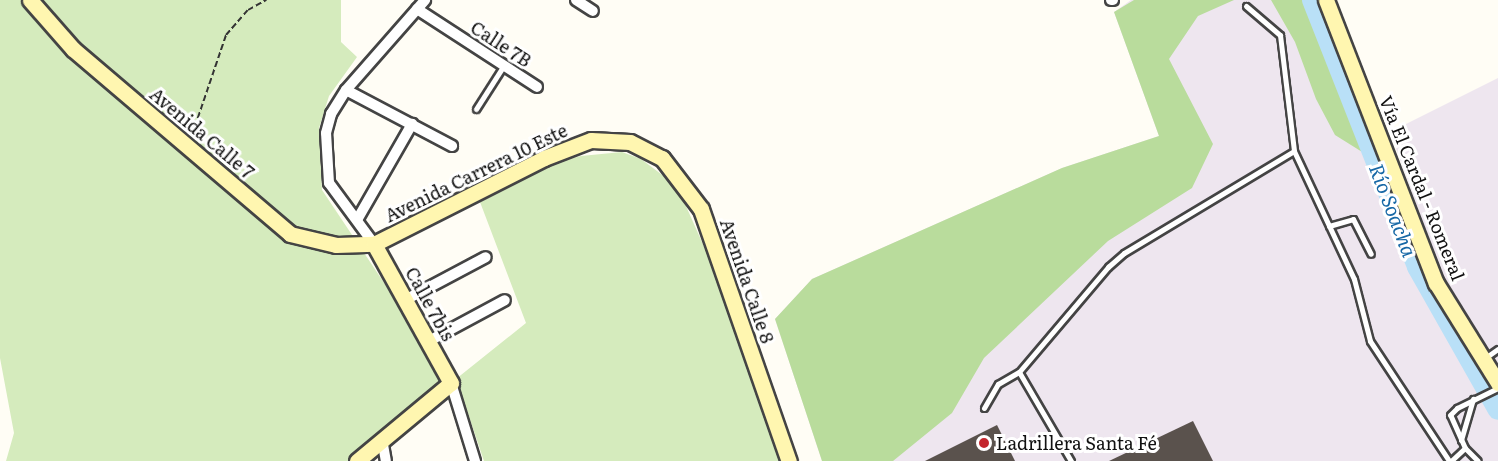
<!DOCTYPE html>
<meta charset="utf-8">
<style>
body{margin:0}
#map{position:relative;width:1498px;height:461px;overflow:hidden;background:#fffdf5;font-family:Literata,serif}
div>[style]{position:absolute}
.industrial>*{inset:0;background:#eee6ef}
.green>*{inset:0;background:#d5ebbd}
.forest>*{inset:0;background:#b9dc9c}
.river>*{height:20px;margin:-10px;padding:0 10px;transform-origin:10px;border-radius:10px;background:#b9e0f7}
.building>*{inset:0;background:#5a524d}
.path>*{height:2px;margin-top:-1px;transform-origin:0;background:repeating-linear-gradient(90deg,#333 0 6px,transparent 0 9px)}
.roads{filter:drop-shadow(2px 0 #444) drop-shadow(-2px 0 #444) drop-shadow(0 2px #444) drop-shadow(0 -2px #444)}
.lane>*{height:5px;margin:-2.5px;padding:0 2.5px;transform-origin:2.5px;border-radius:2.5px;background:#fff}
.street>*{height:10px;margin:-5px;padding:0 5px;transform-origin:5px;border-radius:5px;background:#fff}
.secondary>*{height:15px;margin:-7.5px;padding:0 7.5px;transform-origin:7.5px;border-radius:7.5px;background:#fff6b0}
.dots>*{width:16px;height:16px;translate:-50% -50%;box-sizing:border-box;border:3px solid #fff;border-radius:50%}
span{translate:-50% -50%;white-space:nowrap;text-align:center;line-height:1.15;-webkit-text-stroke:6px #fff;paint-order:stroke}
.street-label{font-size:18px;color:#111}
.poi-label{font-size:18px;color:#111}
.left{translate:0 -50%;text-align:left}
.water-label{font-size:20px;color:#1768a6;font-style:italic}
</style>
<div id="map">
<div class="industrial">
<div style="clip-path:polygon(1131px 0,1307px 0,1417px 267px,1498px 410px,1498px 461px,822px 461px,775px 319px,812px 279px,1062px 168px,1159px 136px,1114px 12px)"></div>
<div style="clip-path:polygon(1498px 78px,1498px 371px,1443px 278px,1390px 132px)"></div>
</div>
<div class="green">
<div style="clip-path:polygon(0 0,341px 0,341px 42px,357px 57px,329px 96px,319px 128px,322px 190px,451px 383px,526px 323px,480px 202px,561px 161px,581px 156px,622px 152px,641px 159px,677px 186px,727px 298px,783px 461px,484px 461px,460px 390px,443px 383px,349px 461px,6px 461px,14px 433px,0 358px)"></div>
</div>
<div class="forest">
<div style="clip-path:polygon(1134px 0,1234px 0,1198px 16px,1169px 59px,1213px 144px,1192px 188px,1108px 241px,984px 358px,952px 413px,893px 461px,822px 461px,775px 319px,812px 279px,1062px 168px,1159px 136px,1114px 12px)"></div>
<div style="clip-path:polygon(1271px 0,1307px 0,1375px 160px,1335px 135px,1316px 99px,1295px 42px)"></div>
</div>
<div class="river">
<div style="left:1312px;top:0;width:287px;rotate:68.5deg"></div>
<div style="left:1417px;top:267px;width:164px;rotate:60.5deg"></div>
</div>
<div class="building">
<div style="clip-path:polygon(1193px 421px,1213px 461px,1109px 461px)"></div>
<div style="clip-path:polygon(997px 425px,1015px 461px,925px 461px)"></div>
</div>
<div class="path">
<div style="left:192px;top:135px;width:106px;rotate:-71.2deg"></div>
<div style="left:226px;top:35px;width:33px;rotate:-49deg"></div>
<div style="left:248px;top:10px;width:21px;rotate:-29deg"></div>
</div>
<div class="roads">
<div class="lane">
<div style="left:1246px;top:6px;width:45px;rotate:40.5deg"></div>
<div style="left:1280px;top:35px;width:117px;rotate:83.1deg"></div>
<div style="left:476px;top:109px;width:52px;rotate:-57.5deg"></div>
<div style="left:1329px;top:226px;width:25px;rotate:-16deg"></div>
<div style="left:1353px;top:219px;width:39px;rotate:63deg"></div>
<div style="left:1485px;top:358px;width:16px;rotate:-35deg"></div>
<div style="left:984px;top:408px;width:28px;rotate:-60deg"></div>
<div style="left:998px;top:384px;width:24px;rotate:-30deg"></div>
<div style="left:1461px;top:440px;width:43px;rotate:-73.7deg"></div>
<div style="left:1465px;top:448px;width:18px;rotate:45deg"></div>
<div style="left:1071px;top:461px;width:103px;rotate:-120.3deg"></div>
<div style="left:1019px;top:372px;width:138px;rotate:-49.7deg"></div>
<div style="left:1108px;top:267px;width:21px;rotate:-41deg"></div>
<div style="left:1124px;top:253px;width:198px;rotate:-31deg"></div>
<div style="left:1294px;top:151px;width:141px;rotate:64.9deg"></div>
<div style="left:1354px;top:279px;width:64px;rotate:75.5deg"></div>
<div style="left:1370px;top:341px;width:144px;rotate:56.6deg"></div>
<div style="left:1451px;top:461px;width:19px;rotate:-43deg"></div>
<div style="left:1465px;top:448px;width:36px;rotate:-114deg"></div>
<div style="left:1450px;top:415px;width:10px;rotate:-45deg"></div>
<div style="left:1457px;top:408px;width:46px;rotate:-26deg"></div>
</div>
<div class="street">
<div style="left:576px;top:0;width:20px;rotate:33deg"></div>
<div style="left:1111px;top:0;width:2px"></div>
<div style="left:417px;top:9px;width:143px;rotate:33deg"></div>
<div style="left:346px;top:90px;width:120px;rotate:27.8deg"></div>
<div style="left:357px;top:220px;width:111px;rotate:-60.2deg"></div>
<div style="left:374px;top:244px;width:76px;rotate:-126.4deg"></div>
<div style="left:329px;top:183px;width:50px;rotate:-93.4deg"></div>
<div style="left:326px;top:133px;width:20px;rotate:-75deg"></div>
<div style="left:331px;top:114px;width:28px;rotate:-58deg"></div>
<div style="left:346px;top:90px;width:120px;rotate:-48.7deg"></div>
<div style="left:407px;top:299px;width:89px;rotate:-28deg"></div>
<div style="left:429px;top:341px;width:86px;rotate:-28.3deg"></div>
<div style="left:451px;top:383px;width:82px;rotate:72.9deg"></div>
<div style="left:382px;top:439px;width:22px;rotate:80deg"></div>
</div>
<div class="secondary">
<div style="left:30px;top:0;width:65px;rotate:48.7deg"></div>
<div style="left:73px;top:49px;width:285px;rotate:40.4deg"></div>
<div style="left:290px;top:234px;width:47px;rotate:13.4deg"></div>
<div style="left:336px;top:245px;width:38px;rotate:-2deg"></div>
<div style="left:374px;top:244px;width:191px;rotate:-26.8deg"></div>
<div style="left:544px;top:158px;width:50px;rotate:-21deg"></div>
<div style="left:591px;top:140px;width:39px;rotate:3deg"></div>
<div style="left:630px;top:142px;width:36px;rotate:27deg"></div>
<div style="left:662px;top:158px;width:64px;rotate:52.6deg"></div>
<div style="left:701px;top:209px;width:267px;rotate:70.8deg"></div>
<div style="left:1326px;top:0;width:304px;rotate:68.8deg"></div>
<div style="left:1436px;top:283px;width:118px;rotate:58.2deg"></div>
<div style="left:357px;top:461px;width:122px;rotate:-39.7deg"></div>
<div style="left:451px;top:383px;width:159px;rotate:-119deg"></div>
</div>
</div>
<div class="dots">
<div style="left:984px;top:443px;background:#c4262e"></div>
</div>
<div class="street-label">
<span style="left:501px;top:44px;rotate:33deg">Calle 7B</span>
<span style="left:202px;top:133px;rotate:40deg">Avenida Calle 7</span>
<span style="left:476px;top:173px;rotate:-26deg">Avenida Carrera 10 Este</span>
<span style="left:1422px;top:188px;rotate:68deg">Vía El Cardal - Romeral</span>
<span style="left:747px;top:281px;rotate:71deg">Avenida Calle 8</span>
<span style="left:430px;top:304px;rotate:61deg">Calle 7bis</span>
</div>
<div class="poi-label">
<span class="left" style="left:996px;top:443px">Ladrillera Santa Fé</span>
</div>
<div class="water-label">
<span style="left:1394px;top:210px;rotate:69deg">Río Soacha</span>
</div>
</div>
